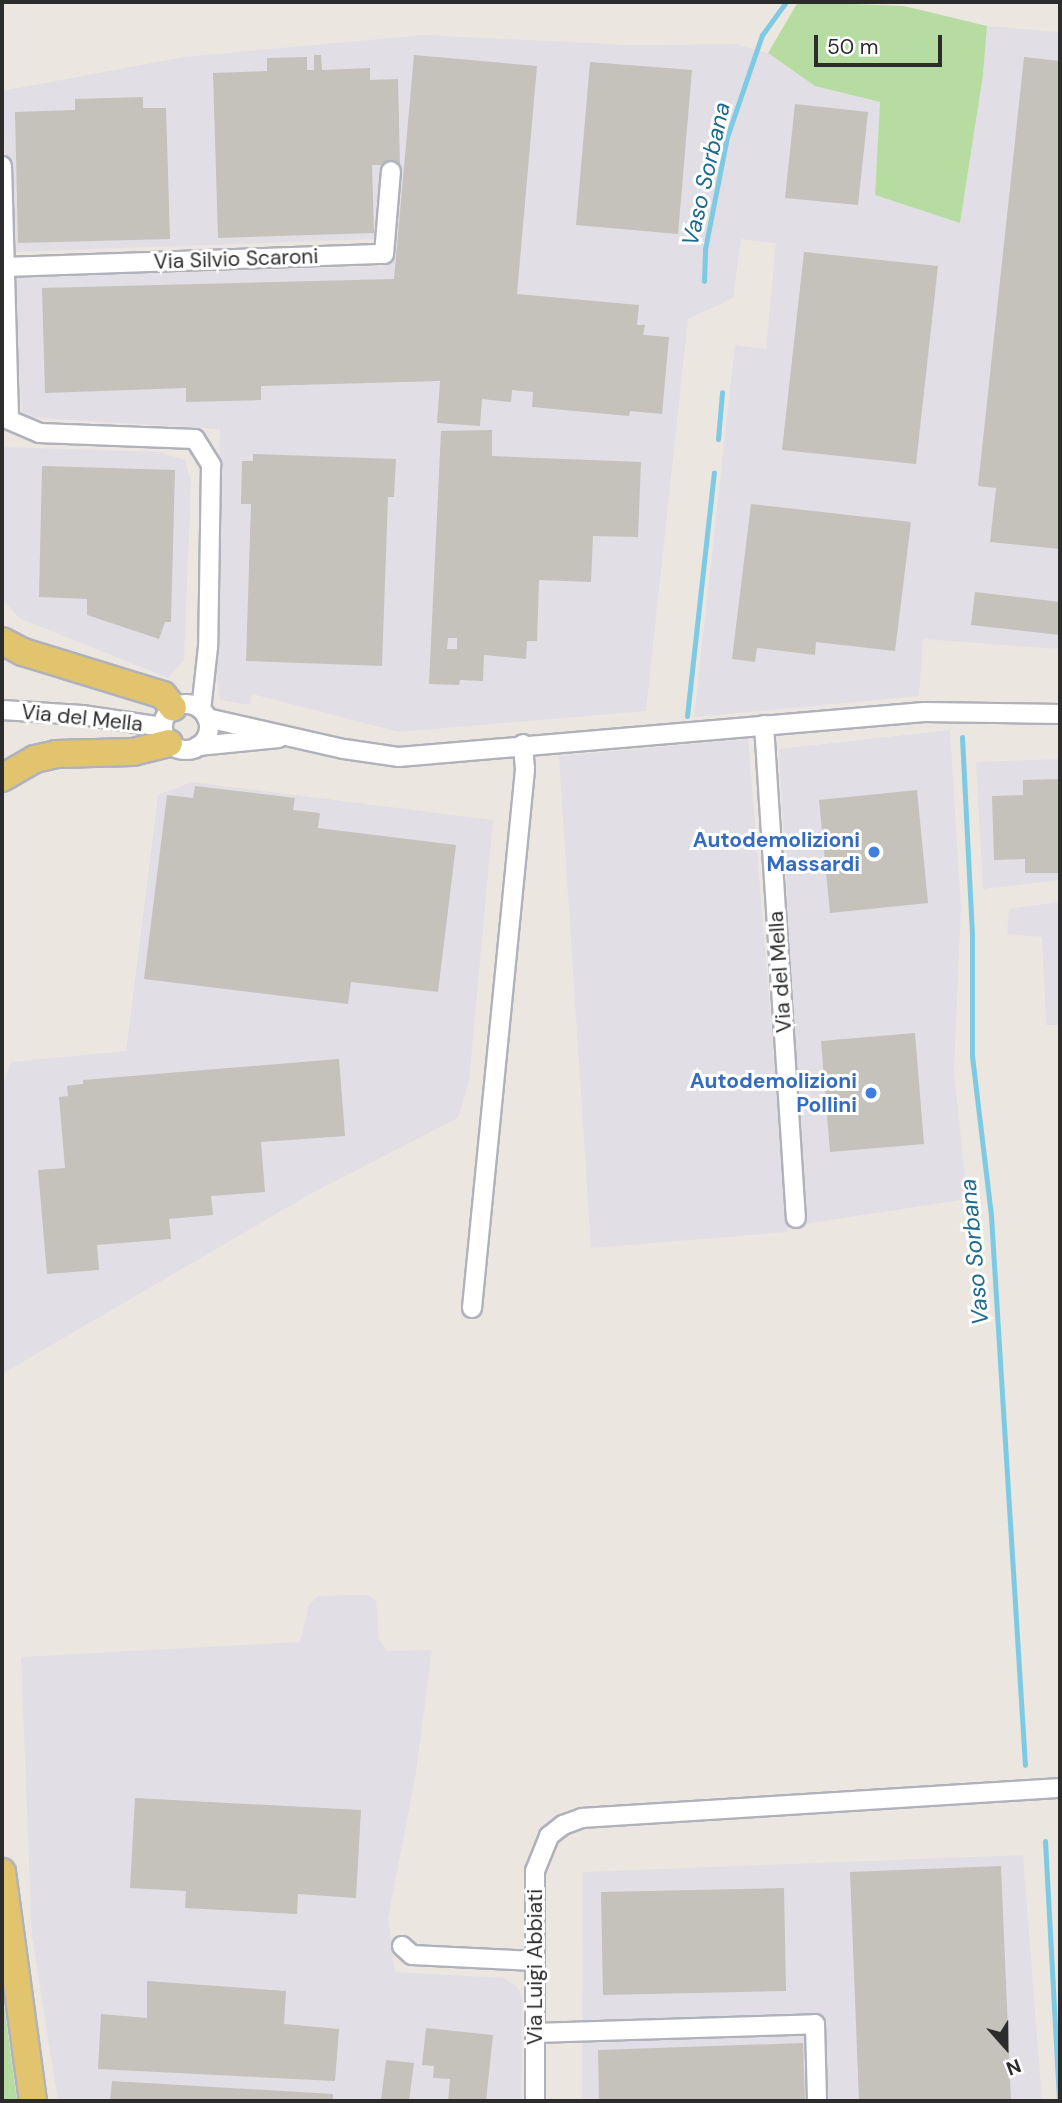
<!DOCTYPE html>
<style>
body{margin:0}
#map{position:relative;width:1062px;height:2103px;overflow:hidden;background:#ece6e0;font-family:"DM Sans",sans-serif}
div>[style]{position:absolute}
.industrial>*{inset:0;background:#e1dfe5}
.green>*{inset:0;background:#b7dca2}
.stream>*{height:5px;margin:-2.5px;padding:0 2.5px;transform-origin:2.5px;border-radius:2.5px;background:#7ecae2}
.building>*{inset:0;background:#c5c1bb}
.roads{filter:drop-shadow(2px 0 #b0b2bb) drop-shadow(-2px 0 #b0b2bb) drop-shadow(0 2px #b0b2bb) drop-shadow(0 -2px #b0b2bb)}
.minor>*{height:18px;margin:-9px;padding:0 9px;transform-origin:9px;border-radius:9px;background:#fff}
.minor>.ring{margin:-9px;padding:0;box-sizing:content-box;background:none;border:18px solid #fff;border-radius:50%}
.primary>*{height:26px;margin:-13px;padding:0 13px;transform-origin:13px;border-radius:13px;background:#e2c46e}
.dots>*{width:19px;height:19px;translate:-50% -50%;box-sizing:border-box;border:4px solid #fff;border-radius:50%}
span{translate:-50% -50%;white-space:nowrap;text-align:center;line-height:1.15;-webkit-text-stroke:6px #fff;paint-order:stroke}
.street-label{font-size:21px;color:#2c2c2c}
.shop-label{font-size:21px;color:#366cbe;font-weight:700}
.right{translate:-100% -50%;text-align:right}
.water-label{font-size:23px;color:#1c6b8f;font-style:italic}
.frame{position:absolute;inset:0;border:4px solid #2c2c2c;pointer-events:none}
.north{position:absolute;left:971px;top:2012px;width:70px;height:70px;-webkit-text-stroke:5px #fff;paint-order:stroke;rotate:159deg;font-size:19px;font-weight:700;line-height:28px;text-align:center;color:#2c2c2c}
.north::after{content:'';display:block;margin:auto;width:24px;height:32px;background:#2c2c2c;clip-path:polygon(50% 0,100% 100%,50% 72%,0 100%)}
.scale{position:absolute;left:814px;top:35px;width:128px;height:32px;box-sizing:border-box;border:4px solid #2c2c2c;border-top:0;padding-left:9px;font-size:21px;line-height:24px;white-space:nowrap;color:#2c2c2c;-webkit-text-stroke:5px #fff;paint-order:stroke}
</style>
<div id="map">
<div class="industrial">
<div style="clip-path:polygon(987px 26px,1060px 32px,1060px 649px,923px 639px,919px 696px,694px 717px,735px 345px,766px 349px,776px 243px,741px 239px,733px 298px,688px 319px,646px 711px,399px 732px,252px 694px,250px 705px,220px 700px,215px 667px,220px 429px,22px 417px,14px 277px,387px 266px,397px 169px,382px 170px,376px 239px,10px 252px,2px 91px,184px 57px,424px 35px,630px 45px,736px 44px,768px 53px,815px 86px,880px 102px,875px 195px,960px 222px,983px 75px)"></div>
<div style="clip-path:polygon(2px 447px,158px 452px,185px 460px,191px 483px,184px 660px,168px 678px,19px 618px,2px 598px)"></div>
<div style="clip-path:polygon(950px 730px,961px 907px,954px 1071px,967px 1199px,805px 1224px,779px 749px)"></div>
<div style="clip-path:polygon(748px 739px,788px 1232px,591px 1248px,559px 756px)"></div>
<div style="clip-path:polygon(1060px 759px,1060px 880px,983px 889px,976px 762px)"></div>
<div style="clip-path:polygon(192px 782px,493px 820px,469px 1081px,458px 1118px,312px 1193px,2px 1374px,2px 1088px,11px 1062px,126px 1051px,158px 795px)"></div>
<div style="clip-path:polygon(1060px 902px,1060px 1025px,1046px 1025px,1042px 937px,1007px 934px,1009px 909px)"></div>
<div style="clip-path:polygon(368px 1595px,376px 1601px,379px 1638px,386px 1651px,432px 1650px,416px 1772px,388px 1919px,395px 1972px,504px 1978px,516px 1986px,522px 1998px,521px 2101px,58px 2101px,32px 1937px,21px 1657px,300px 1642px,309px 1605px,318px 1596px)"></div>
<div style="clip-path:polygon(1023px 1855px,1042px 2101px,582px 2101px,583px 1872px)"></div>
</div>
<div class="green">
<div style="clip-path:polygon(798px 2px,904px 6px,987px 26px,983px 75px,960px 223px,875px 195px,880px 102px,815px 86px,768px 53px)"></div>
<div style="clip-path:polygon(2px 1990px,17px 2100px,18px 2101px,2px 2101px)"></div>
</div>
<div class="stream">
<div style="left:704px;top:281px;width:32px;rotate:-88deg"></div>
<div style="left:705px;top:249px;width:114px;rotate:-78.9deg"></div>
<div style="left:727px;top:137px;width:108px;rotate:-71.1deg"></div>
<div style="left:762px;top:35px;width:41px;rotate:-54deg"></div>
<div style="left:718px;top:439px;width:47px;rotate:-85.1deg"></div>
<div style="left:687px;top:716px;width:245px;rotate:-83.7deg"></div>
<div style="left:962px;top:737px;width:198px;rotate:87.1deg"></div>
<div style="left:972px;top:935px;width:121px;rotate:90deg"></div>
<div style="left:972px;top:1056px;width:161px;rotate:83.2deg"></div>
<div style="left:991px;top:1216px;width:550px;rotate:86.46deg"></div>
<div style="left:1045px;top:1841px;width:260px;rotate:86.9deg"></div>
</div>
<div class="building">
<div style="clip-path:polygon(314px 55px,321px 55px,322px 70px,370px 68px,370px 80px,398px 79px,400px 165px,372px 165px,374px 233px,218px 238px,213px 73px,267px 71px,267px 58px,307px 57px,307px 70px,314px 70px)"></div>
<div style="clip-path:polygon(414px 55px,537px 66px,517px 294px,639px 305px,637px 325px,645px 325px,643px 335px,669px 337px,662px 414px,630px 411px,629px 416px,532px 407px,533px 392px,512px 390px,511px 402px,482px 399px,480px 426px,437px 423px,440px 381px,261px 386px,261px 400px,186px 402px,186px 388px,45px 393px,42px 288px,394px 279px)"></div>
<div style="clip-path:polygon(1024px 57px,1060px 61px,1060px 549px,990px 542px,996px 488px,978px 486px)"></div>
<div style="clip-path:polygon(590px 62px,692px 70px,678px 234px,576px 225px)"></div>
<div style="clip-path:polygon(143px 97px,143px 108px,166px 108px,170px 239px,18px 243px,15px 112px,75px 110px,75px 99px)"></div>
<div style="clip-path:polygon(795px 104px,868px 112px,858px 205px,785px 198px)"></div>
<div style="clip-path:polygon(804px 252px,938px 266px,916px 464px,782px 450px)"></div>
<div style="clip-path:polygon(evenodd,492px 430px,492px 456px,641px 462px,638px 537px,593px 536px,591px 582px,539px 580px,537px 641px,527px 641px,526px 659px,484px 655px,483px 681px,460px 680px,459px 685px,429px 684px,441px 431px,492px 430px,448px 638px,457px 638px,457px 649px,447px 649px,448px 638px)"></div>
<div style="clip-path:polygon(253px 454px,396px 459px,394px 497px,388px 497px,382px 666px,246px 661px,251px 504px,241px 504px,242px 461px,253px 461px)"></div>
<div style="clip-path:polygon(42px 466px,175px 470px,171px 622px,165px 622px,159px 639px,87px 615px,87px 599px,39px 597px)"></div>
<div style="clip-path:polygon(751px 504px,911px 522px,895px 651px,816px 642px,815px 655px,757px 648px,755px 662px,732px 659px)"></div>
<div style="clip-path:polygon(975px 592px,1060px 602px,1060px 635px,971px 625px)"></div>
<div style="clip-path:polygon(1060px 779px,1060px 873px,1025px 873px,1025px 859px,994px 860px,992px 796px,1023px 795px,1023px 780px)"></div>
<div style="clip-path:polygon(195px 786px,295px 798px,293px 810px,320px 813px,318px 828px,456px 845px,438px 992px,351px 982px,348px 1004px,144px 979px,167px 795px,193px 798px)"></div>
<div style="clip-path:polygon(917px 790px,928px 903px,830px 913px,819px 800px)"></div>
<div style="clip-path:polygon(915px 1033px,924px 1144px,830px 1152px,821px 1041px)"></div>
<div style="clip-path:polygon(339px 1059px,345px 1136px,261px 1142px,265px 1192px,211px 1196px,213px 1215px,169px 1219px,171px 1239px,97px 1245px,99px 1270px,47px 1274px,38px 1170px,65px 1168px,59px 1097px,68px 1096px,67px 1086px,83px 1084px,83px 1080px)"></div>
<div style="clip-path:polygon(135px 1798px,361px 1810px,356px 1898px,298px 1894px,297px 1914px,185px 1908px,186px 1891px,130px 1888px)"></div>
<div style="clip-path:polygon(1001px 1866px,1011px 2101px,859px 2101px,850px 1872px)"></div>
<div style="clip-path:polygon(784px 1888px,786px 1991px,603px 1995px,601px 1892px)"></div>
<div style="clip-path:polygon(147px 1981px,286px 1991px,284px 2024px,339px 2029px,335px 2081px,98px 2069px,101px 2014px,147px 2018px)"></div>
<div style="clip-path:polygon(426px 2028px,493px 2035px,486px 2101px,448px 2101px,450px 2079px,433px 2078px,434px 2066px,422px 2065px)"></div>
<div style="clip-path:polygon(803px 2043px,805px 2101px,599px 2101px,598px 2050px)"></div>
<div style="clip-path:polygon(386px 2060px,414px 2063px,409px 2101px,381px 2101px)"></div>
<div style="clip-path:polygon(112px 2081px,333px 2094px,333px 2101px,110px 2101px)"></div>
</div>
<div class="roads">
<div class="minor">
<div style="left:2px;top:166px;width:254px;rotate:88.4deg"></div>
<div style="left:9px;top:420px;width:33px;rotate:23deg"></div>
<div style="left:39px;top:433px;width:156px;rotate:2.2deg"></div>
<div style="left:195px;top:439px;width:31px;rotate:58deg"></div>
<div style="left:211px;top:465px;width:182px;rotate:90.9deg"></div>
<div style="left:208px;top:647px;width:63px;rotate:96.3deg"></div>
<div style="left:5px;top:267px;width:379px;rotate:-2deg"></div>
<div style="left:384px;top:254px;width:83px;rotate:-85.2deg"></div>
<div class="ring" style="left:163px;top:704px;width:28px;height:28px"></div>
<div style="left:2px;top:710px;width:80px;rotate:3.6deg"></div>
<div style="left:82px;top:715px;width:81px;rotate:8.5deg"></div>
<div style="left:207px;top:718px;width:140px;rotate:12.8deg"></div>
<div style="left:344px;top:749px;width:56px;rotate:8.3deg"></div>
<div style="left:399px;top:757px;width:527px;rotate:-4.9deg"></div>
<div style="left:924px;top:712px;width:136px;rotate:0.8deg"></div>
<div style="left:764px;top:725px;width:494px;rotate:86.3deg"></div>
<div style="left:198px;top:746px;width:81px;rotate:-5.6deg"></div>
<div style="left:472px;top:1308px;width:542px;rotate:-84.38deg"></div>
<div style="left:525px;top:769px;width:25px;rotate:-95deg"></div>
<div style="left:402px;top:1946px;width:13px;rotate:42deg"></div>
<div style="left:412px;top:1955px;width:123px;rotate:2.8deg"></div>
<div style="left:535px;top:2033px;width:280px;rotate:-1.8deg"></div>
<div style="left:815px;top:2024px;width:77px;rotate:88.5deg"></div>
<div style="left:535px;top:2101px;width:230px;rotate:-90deg"></div>
<div style="left:535px;top:1871px;width:38px;rotate:-68deg"></div>
<div style="left:549px;top:1836px;width:18px;rotate:-38deg"></div>
<div style="left:563px;top:1825px;width:20px;rotate:-20deg"></div>
<div style="left:582px;top:1818px;width:479px;rotate:-3.6deg"></div>
</div>
<div class="primary">
<div style="left:2px;top:641px;width:24px;rotate:28deg"></div>
<div style="left:23px;top:652px;width:146px;rotate:17.1deg"></div>
<div style="left:163px;top:695px;width:16px;rotate:52deg"></div>
<div style="left:2px;top:778px;width:38px;rotate:-30deg"></div>
<div style="left:35px;top:759px;width:22px;rotate:-13deg"></div>
<div style="left:56px;top:754px;width:77px;rotate:-1.5deg"></div>
<div style="left:133px;top:752px;width:37px;rotate:-14deg"></div>
<div style="left:2px;top:1872px;width:231px;rotate:82.3deg"></div>
</div>
</div>
<div class="dots">
<div style="left:874px;top:852px;background:#3f7fe0"></div>
<div style="left:871px;top:1093px;background:#3f7fe0"></div>
</div>
<div class="street-label">
<span style="left:236px;top:259px;rotate:-2deg">Via Silvio Scaroni</span>
<span style="left:82px;top:718px;rotate:6deg">Via del Mella</span>
<span style="left:780px;top:972px;rotate:-94deg">Via del Mella</span>
<span style="left:535px;top:1967px;rotate:-90deg">Via Luigi Abbiati</span>
</div>
<div class="shop-label">
<span class="right" style="left:860px;top:852px">Autodemolizioni<br>Massardi</span>
<span class="right" style="left:857px;top:1093px">Autodemolizioni<br>Pollini</span>
</div>
<div class="water-label">
<span style="left:706px;top:174px;rotate:-77deg">Vaso Sorbana</span>
<span style="left:974px;top:1252px;rotate:-95deg">Vaso Sorbana</span>
</div>
<div class="frame"></div>
<div class="north">N</div>
<div class="scale">50 m</div>
</div>
